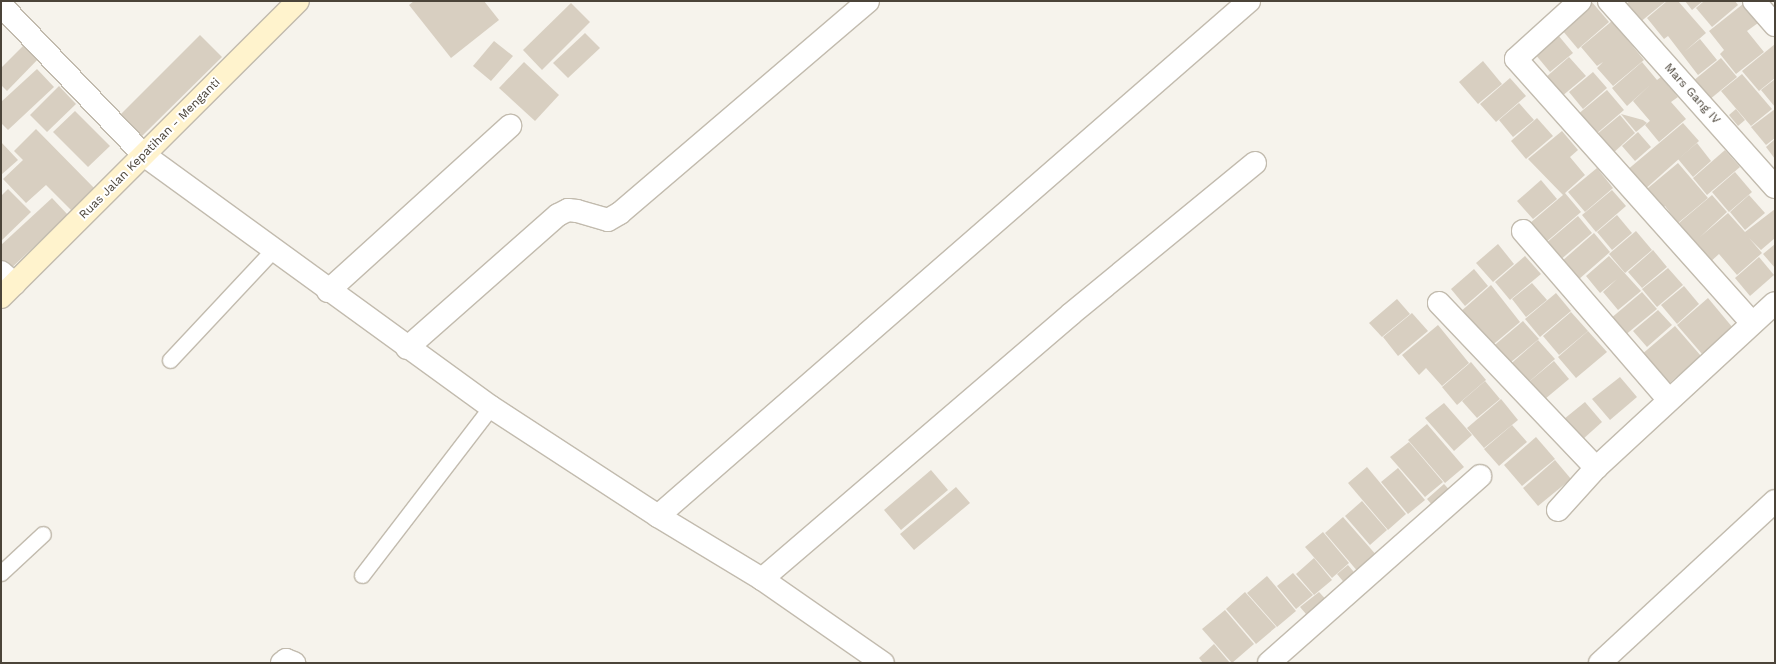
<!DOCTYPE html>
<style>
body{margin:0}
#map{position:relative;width:1776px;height:664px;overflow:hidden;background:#f6f3ec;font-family:"Work Sans",sans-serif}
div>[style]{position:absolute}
.building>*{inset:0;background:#d8cfc1}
.roads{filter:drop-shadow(1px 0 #c2bbae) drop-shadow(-1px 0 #c2bbae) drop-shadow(0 1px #c2bbae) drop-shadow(0 -1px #c2bbae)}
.service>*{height:15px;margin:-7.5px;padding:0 7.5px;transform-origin:7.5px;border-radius:7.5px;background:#fff}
.minor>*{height:22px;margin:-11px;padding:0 11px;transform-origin:11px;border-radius:11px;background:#fff}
.secondary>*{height:22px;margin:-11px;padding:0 11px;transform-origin:11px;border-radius:11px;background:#fff3cd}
span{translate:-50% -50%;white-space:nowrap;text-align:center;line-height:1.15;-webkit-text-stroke:4px #fff;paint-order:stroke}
.street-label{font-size:12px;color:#4b4439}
.frame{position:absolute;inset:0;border:2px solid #4b4439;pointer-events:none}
</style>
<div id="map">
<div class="building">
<div style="clip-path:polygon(414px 1px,484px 1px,499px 20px,451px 58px,409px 5px)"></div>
<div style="clip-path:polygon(1583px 1px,1591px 1px,1609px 22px,1578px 49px,1557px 24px)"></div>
<div style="clip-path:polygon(1630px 1px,1666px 1px,1639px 23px,1625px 5px)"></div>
<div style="clip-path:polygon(1667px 1px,1678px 1px,1706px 33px,1684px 52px,1700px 39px,1717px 60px,1698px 75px,1668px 36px,1664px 39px,1647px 18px)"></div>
<div style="clip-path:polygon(1685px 1px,1703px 1px,1692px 10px)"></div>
<div style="clip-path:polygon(1704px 1px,1735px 1px,1738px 5px,1712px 27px,1696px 8px)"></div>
<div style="clip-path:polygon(571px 3px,590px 22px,542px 70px,523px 50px)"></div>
<div style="clip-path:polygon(1743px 4px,1758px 23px,1747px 31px,1764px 52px,1736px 74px,1720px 54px,1724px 50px,1709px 31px)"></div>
<div style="clip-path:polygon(1612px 21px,1644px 60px,1613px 86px,1597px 68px,1603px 62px,1597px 66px,1581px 47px)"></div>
<div style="clip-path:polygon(585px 33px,600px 48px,568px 78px,553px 63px)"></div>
<div style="clip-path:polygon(200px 35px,222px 57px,140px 138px,119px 116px)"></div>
<div style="clip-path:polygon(1558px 35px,1573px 53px,1550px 72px,1535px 54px)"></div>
<div style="clip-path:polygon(29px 40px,43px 54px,7px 91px,1px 85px,1px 68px)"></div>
<div style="clip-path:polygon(494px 41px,513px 56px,491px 81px,473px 66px)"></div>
<div style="clip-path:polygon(1775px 44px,1775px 78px,1759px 91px,1742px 71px)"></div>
<div style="clip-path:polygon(1569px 57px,1586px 76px,1561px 97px,1545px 78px)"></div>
<div style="clip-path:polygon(1721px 58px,1737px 77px,1709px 100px,1693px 81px)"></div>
<div style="clip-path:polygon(1483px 61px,1502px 84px,1478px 104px,1459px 82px)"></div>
<div style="clip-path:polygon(524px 62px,559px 95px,535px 121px,499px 88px)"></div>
<div style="clip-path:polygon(1642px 62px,1657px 80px,1661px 77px,1678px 97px,1671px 102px,1686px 119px,1659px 142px,1645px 125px,1657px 115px,1650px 121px,1633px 101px,1650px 85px,1627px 106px,1612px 88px)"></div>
<div style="clip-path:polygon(37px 69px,54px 87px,8px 130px,1px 123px,1px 102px)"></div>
<div style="clip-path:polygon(1593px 72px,1607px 88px,1583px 109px,1569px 92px)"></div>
<div style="clip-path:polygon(1742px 74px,1772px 109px,1751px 126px,1721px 91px)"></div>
<div style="clip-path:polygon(1510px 78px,1526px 96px,1496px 122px,1480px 104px)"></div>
<div style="clip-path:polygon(1775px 79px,1775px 107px,1761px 90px)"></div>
<div style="clip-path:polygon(59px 86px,76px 104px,47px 132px,30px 115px)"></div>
<div style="clip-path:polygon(1607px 90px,1624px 110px,1595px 135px,1577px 115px)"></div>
<div style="clip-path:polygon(1519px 103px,1534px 120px,1513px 137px,1499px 120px)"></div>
<div style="clip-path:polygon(1736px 109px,1745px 120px,1738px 126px,1729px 115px)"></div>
<div style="clip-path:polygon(1775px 109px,1775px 138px,1766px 145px,1751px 127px)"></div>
<div style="clip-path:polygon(75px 111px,110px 146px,88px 167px,53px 132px)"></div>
<div style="clip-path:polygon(1621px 114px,1643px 120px,1647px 123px,1636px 132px)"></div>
<div style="clip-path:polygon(1620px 115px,1635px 133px,1612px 154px,1596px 135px)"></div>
<div style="clip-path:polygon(1537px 118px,1553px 136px,1526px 159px,1511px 141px)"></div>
<div style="clip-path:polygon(1683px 123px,1699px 141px,1643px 191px,1626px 171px)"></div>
<div style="clip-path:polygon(36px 129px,96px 190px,73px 212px,46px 185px,26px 203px,3px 179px,23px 160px,14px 151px)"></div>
<div style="clip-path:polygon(1562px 131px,1578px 150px,1570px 157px,1585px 175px,1565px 193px,1581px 212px,1545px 243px,1529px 224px,1563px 195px,1528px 159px)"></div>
<div style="clip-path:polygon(1638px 132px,1651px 147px,1635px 161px,1622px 146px)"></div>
<div style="clip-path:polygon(1775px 139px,1775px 159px,1766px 147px)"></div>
<div style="clip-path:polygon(1px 142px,18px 160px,1px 175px)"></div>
<div style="clip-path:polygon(1697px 143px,1711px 161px,1693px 177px,1678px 159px)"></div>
<div style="clip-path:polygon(1725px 150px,1740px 167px,1707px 195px,1693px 178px)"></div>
<div style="clip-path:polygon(1678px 163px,1708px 198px,1678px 223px,1665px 206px,1658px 212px,1642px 193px)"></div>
<div style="clip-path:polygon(1597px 168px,1613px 188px,1585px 212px,1568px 192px)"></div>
<div style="clip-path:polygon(1735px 172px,1752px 192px,1729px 212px,1712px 192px)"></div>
<div style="clip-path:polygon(1541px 180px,1557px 199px,1533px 219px,1517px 201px)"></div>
<div style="clip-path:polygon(8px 189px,31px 212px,1px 241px,1px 196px)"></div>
<div style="clip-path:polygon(1612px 190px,1626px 206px,1596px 232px,1582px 215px)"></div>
<div style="clip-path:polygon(1712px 195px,1727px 212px,1700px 237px,1728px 213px,1745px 232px,1775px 209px,1775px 238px,1761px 250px,1749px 238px,1762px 253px,1737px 275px,1719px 254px,1709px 263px,1679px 223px)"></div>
<div style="clip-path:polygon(1749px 195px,1765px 213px,1745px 230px,1730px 212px)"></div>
<div style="clip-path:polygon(52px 198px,68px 215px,7px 272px,1px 266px,1px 245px)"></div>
<div style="clip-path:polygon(1617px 215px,1632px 233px,1612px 250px,1597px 232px)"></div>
<div style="clip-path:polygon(1578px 216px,1592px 233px,1559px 261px,1545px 244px)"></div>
<div style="clip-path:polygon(1636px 231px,1652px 250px,1625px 273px,1609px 254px)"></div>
<div style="clip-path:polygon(1594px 233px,1610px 252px,1578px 280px,1562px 261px)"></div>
<div style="clip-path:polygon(1498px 244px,1514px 264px,1493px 282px,1476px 263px)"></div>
<div style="clip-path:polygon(1775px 244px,1775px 268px,1763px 254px)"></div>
<div style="clip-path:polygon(1653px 250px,1667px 267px,1642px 288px,1628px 272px)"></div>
<div style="clip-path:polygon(1525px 256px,1541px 274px,1510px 300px,1495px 282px)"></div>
<div style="clip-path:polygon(1609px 256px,1641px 291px,1618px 310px,1603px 292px,1617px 279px,1600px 293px,1586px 276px)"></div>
<div style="clip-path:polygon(1759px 257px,1774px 275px,1750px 296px,1735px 278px)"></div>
<div style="clip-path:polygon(1668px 268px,1683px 285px,1657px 307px,1642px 289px)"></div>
<div style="clip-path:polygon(1474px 269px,1488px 286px,1465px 306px,1451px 289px)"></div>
<div style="clip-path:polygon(1532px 283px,1547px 300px,1526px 317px,1512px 299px)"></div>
<div style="clip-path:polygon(1491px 285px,1520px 322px,1489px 348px,1459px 313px)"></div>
<div style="clip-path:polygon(1684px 286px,1699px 304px,1677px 324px,1661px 305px)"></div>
<div style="clip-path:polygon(1642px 292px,1657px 309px,1624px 336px,1610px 319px)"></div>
<div style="clip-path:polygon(1556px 293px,1571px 311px,1540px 337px,1525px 319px)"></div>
<div style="clip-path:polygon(1708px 298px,1733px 328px,1702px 354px,1677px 325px)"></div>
<div style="clip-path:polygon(1397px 299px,1410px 314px,1382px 337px,1369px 323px)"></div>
<div style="clip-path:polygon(1658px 310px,1672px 325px,1647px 347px,1633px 331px)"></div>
<div style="clip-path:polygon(1571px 312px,1588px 331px,1559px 355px,1543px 336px)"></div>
<div style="clip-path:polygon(1412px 313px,1428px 331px,1398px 356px,1383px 337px)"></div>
<div style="clip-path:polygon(1523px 321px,1539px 339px,1505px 367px,1490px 349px)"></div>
<div style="clip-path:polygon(1438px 325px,1469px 363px,1442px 386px,1426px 368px,1419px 375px,1402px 355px)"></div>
<div style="clip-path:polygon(1675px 326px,1701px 356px,1666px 386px,1641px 355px)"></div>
<div style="clip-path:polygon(1588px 331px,1607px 352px,1576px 378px,1558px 357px)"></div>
<div style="clip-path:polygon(1538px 340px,1555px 359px,1523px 387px,1506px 368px)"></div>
<div style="clip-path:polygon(1554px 361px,1569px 379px,1545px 399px,1530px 381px)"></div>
<div style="clip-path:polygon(1471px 362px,1486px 380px,1457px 405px,1442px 387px)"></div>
<div style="clip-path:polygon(1620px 377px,1637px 397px,1610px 420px,1592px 399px)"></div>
<div style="clip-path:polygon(1485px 381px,1500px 399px,1477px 418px,1462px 401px)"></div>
<div style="clip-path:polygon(1501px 399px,1518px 420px,1484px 448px,1467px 428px)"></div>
<div style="clip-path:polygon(1585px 402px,1602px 422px,1582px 440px,1564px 419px)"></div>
<div style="clip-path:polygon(1444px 403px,1472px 435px,1454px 451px,1425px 418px)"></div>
<div style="clip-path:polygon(1427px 424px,1464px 467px,1445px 483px,1408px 440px)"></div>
<div style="clip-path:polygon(1512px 425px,1527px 442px,1499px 466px,1484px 449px)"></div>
<div style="clip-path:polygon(1536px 437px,1555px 459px,1522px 486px,1504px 465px)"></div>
<div style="clip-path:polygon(1409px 442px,1443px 482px,1425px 497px,1390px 457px)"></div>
<div style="clip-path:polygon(1555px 460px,1571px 479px,1538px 506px,1523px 488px)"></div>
<div style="clip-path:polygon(1367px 467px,1406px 514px,1388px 530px,1348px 483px)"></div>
<div style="clip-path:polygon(1398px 468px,1425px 500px,1408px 514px,1381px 482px)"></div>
<div style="clip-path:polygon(931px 470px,948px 490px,901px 530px,884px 510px)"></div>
<div style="clip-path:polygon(1444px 484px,1456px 497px,1438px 512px,1427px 499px)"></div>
<div style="clip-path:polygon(956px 487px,970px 503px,914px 550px,900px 534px)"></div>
<div style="clip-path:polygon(1362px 501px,1387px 530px,1370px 545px,1345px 516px)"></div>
<div style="clip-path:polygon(1343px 517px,1378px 557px,1359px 573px,1325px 533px)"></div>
<div style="clip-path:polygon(1323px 532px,1349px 563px,1332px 578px,1305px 547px)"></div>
<div style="clip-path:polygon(1314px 558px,1332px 580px,1314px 595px,1296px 574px)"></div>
<div style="clip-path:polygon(1348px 565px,1358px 577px,1347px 586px,1337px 574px)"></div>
<div style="clip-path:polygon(1293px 573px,1313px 595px,1296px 609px,1277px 586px)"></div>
<div style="clip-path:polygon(1267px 576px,1296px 611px,1277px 627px,1247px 593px)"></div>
<div style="clip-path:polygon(1245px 592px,1276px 627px,1256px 644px,1226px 609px)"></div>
<div style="clip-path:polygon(1319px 592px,1331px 605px,1312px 621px,1300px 607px)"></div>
<div style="clip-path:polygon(1225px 610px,1254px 644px,1232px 663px,1202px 629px)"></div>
<div style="clip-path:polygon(1214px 644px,1230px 663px,1203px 663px,1199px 658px)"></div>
</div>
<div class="roads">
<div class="service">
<div style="left:170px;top:360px;width:151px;rotate:-46.9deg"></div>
<div style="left:1px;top:573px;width:57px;rotate:-42.9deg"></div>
<div style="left:362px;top:575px;width:212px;rotate:-52.5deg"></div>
</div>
<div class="minor">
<div style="left:1580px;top:1px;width:86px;rotate:137.8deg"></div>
<div style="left:1516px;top:59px;width:354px;rotate:48.2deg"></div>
<div style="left:1609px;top:1px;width:249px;rotate:48.3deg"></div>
<div style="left:1754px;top:1px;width:32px;rotate:49deg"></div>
<div style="left:1px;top:5px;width:207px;rotate:46.4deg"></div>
<div style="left:144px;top:155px;width:429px;rotate:36deg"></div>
<div style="left:491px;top:407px;width:199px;rotate:33.1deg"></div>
<div style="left:658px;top:516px;width:122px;rotate:31.2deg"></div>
<div style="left:762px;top:579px;width:147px;rotate:34.8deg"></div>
<div style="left:1523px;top:231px;width:223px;rotate:49.2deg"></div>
<div style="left:1px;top:272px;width:18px;rotate:41deg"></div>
<div style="left:328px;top:291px;width:246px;rotate:-42.2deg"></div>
<div style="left:1439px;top:303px;width:228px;rotate:46.4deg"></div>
<div style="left:407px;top:348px;width:201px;rotate:-41.4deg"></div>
<div style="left:558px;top:215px;width:11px;rotate:-27deg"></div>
<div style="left:568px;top:210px;width:9px;rotate:6deg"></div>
<div style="left:577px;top:211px;width:32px;rotate:16deg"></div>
<div style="left:608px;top:220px;width:14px;rotate:-30deg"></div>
<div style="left:620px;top:213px;width:326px;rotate:-40.5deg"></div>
<div style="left:1558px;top:510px;width:57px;rotate:-47.9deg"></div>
<div style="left:1596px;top:468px;width:243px;rotate:-42.7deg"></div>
<div style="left:658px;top:516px;width:784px;rotate:-41.07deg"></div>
<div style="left:762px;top:579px;width:407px;rotate:-40.6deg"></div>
<div style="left:1071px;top:314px;width:238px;rotate:-39.4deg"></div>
<div style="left:282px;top:663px;width:5px;rotate:-37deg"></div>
<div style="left:286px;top:660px;width:9px;rotate:21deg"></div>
<div style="left:1269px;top:663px;width:282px;rotate:-41.5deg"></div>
<div style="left:1600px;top:663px;width:238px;rotate:-42.8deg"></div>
</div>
<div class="secondary">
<div style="left:1px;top:297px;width:419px;rotate:-44.9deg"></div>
</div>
</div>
<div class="street-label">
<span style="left:1692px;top:94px;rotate:48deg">Mars Gang IV</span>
<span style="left:150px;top:149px;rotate:-45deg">Ruas Jalan Kepatihan - Menganti</span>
</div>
<div class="frame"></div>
</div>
